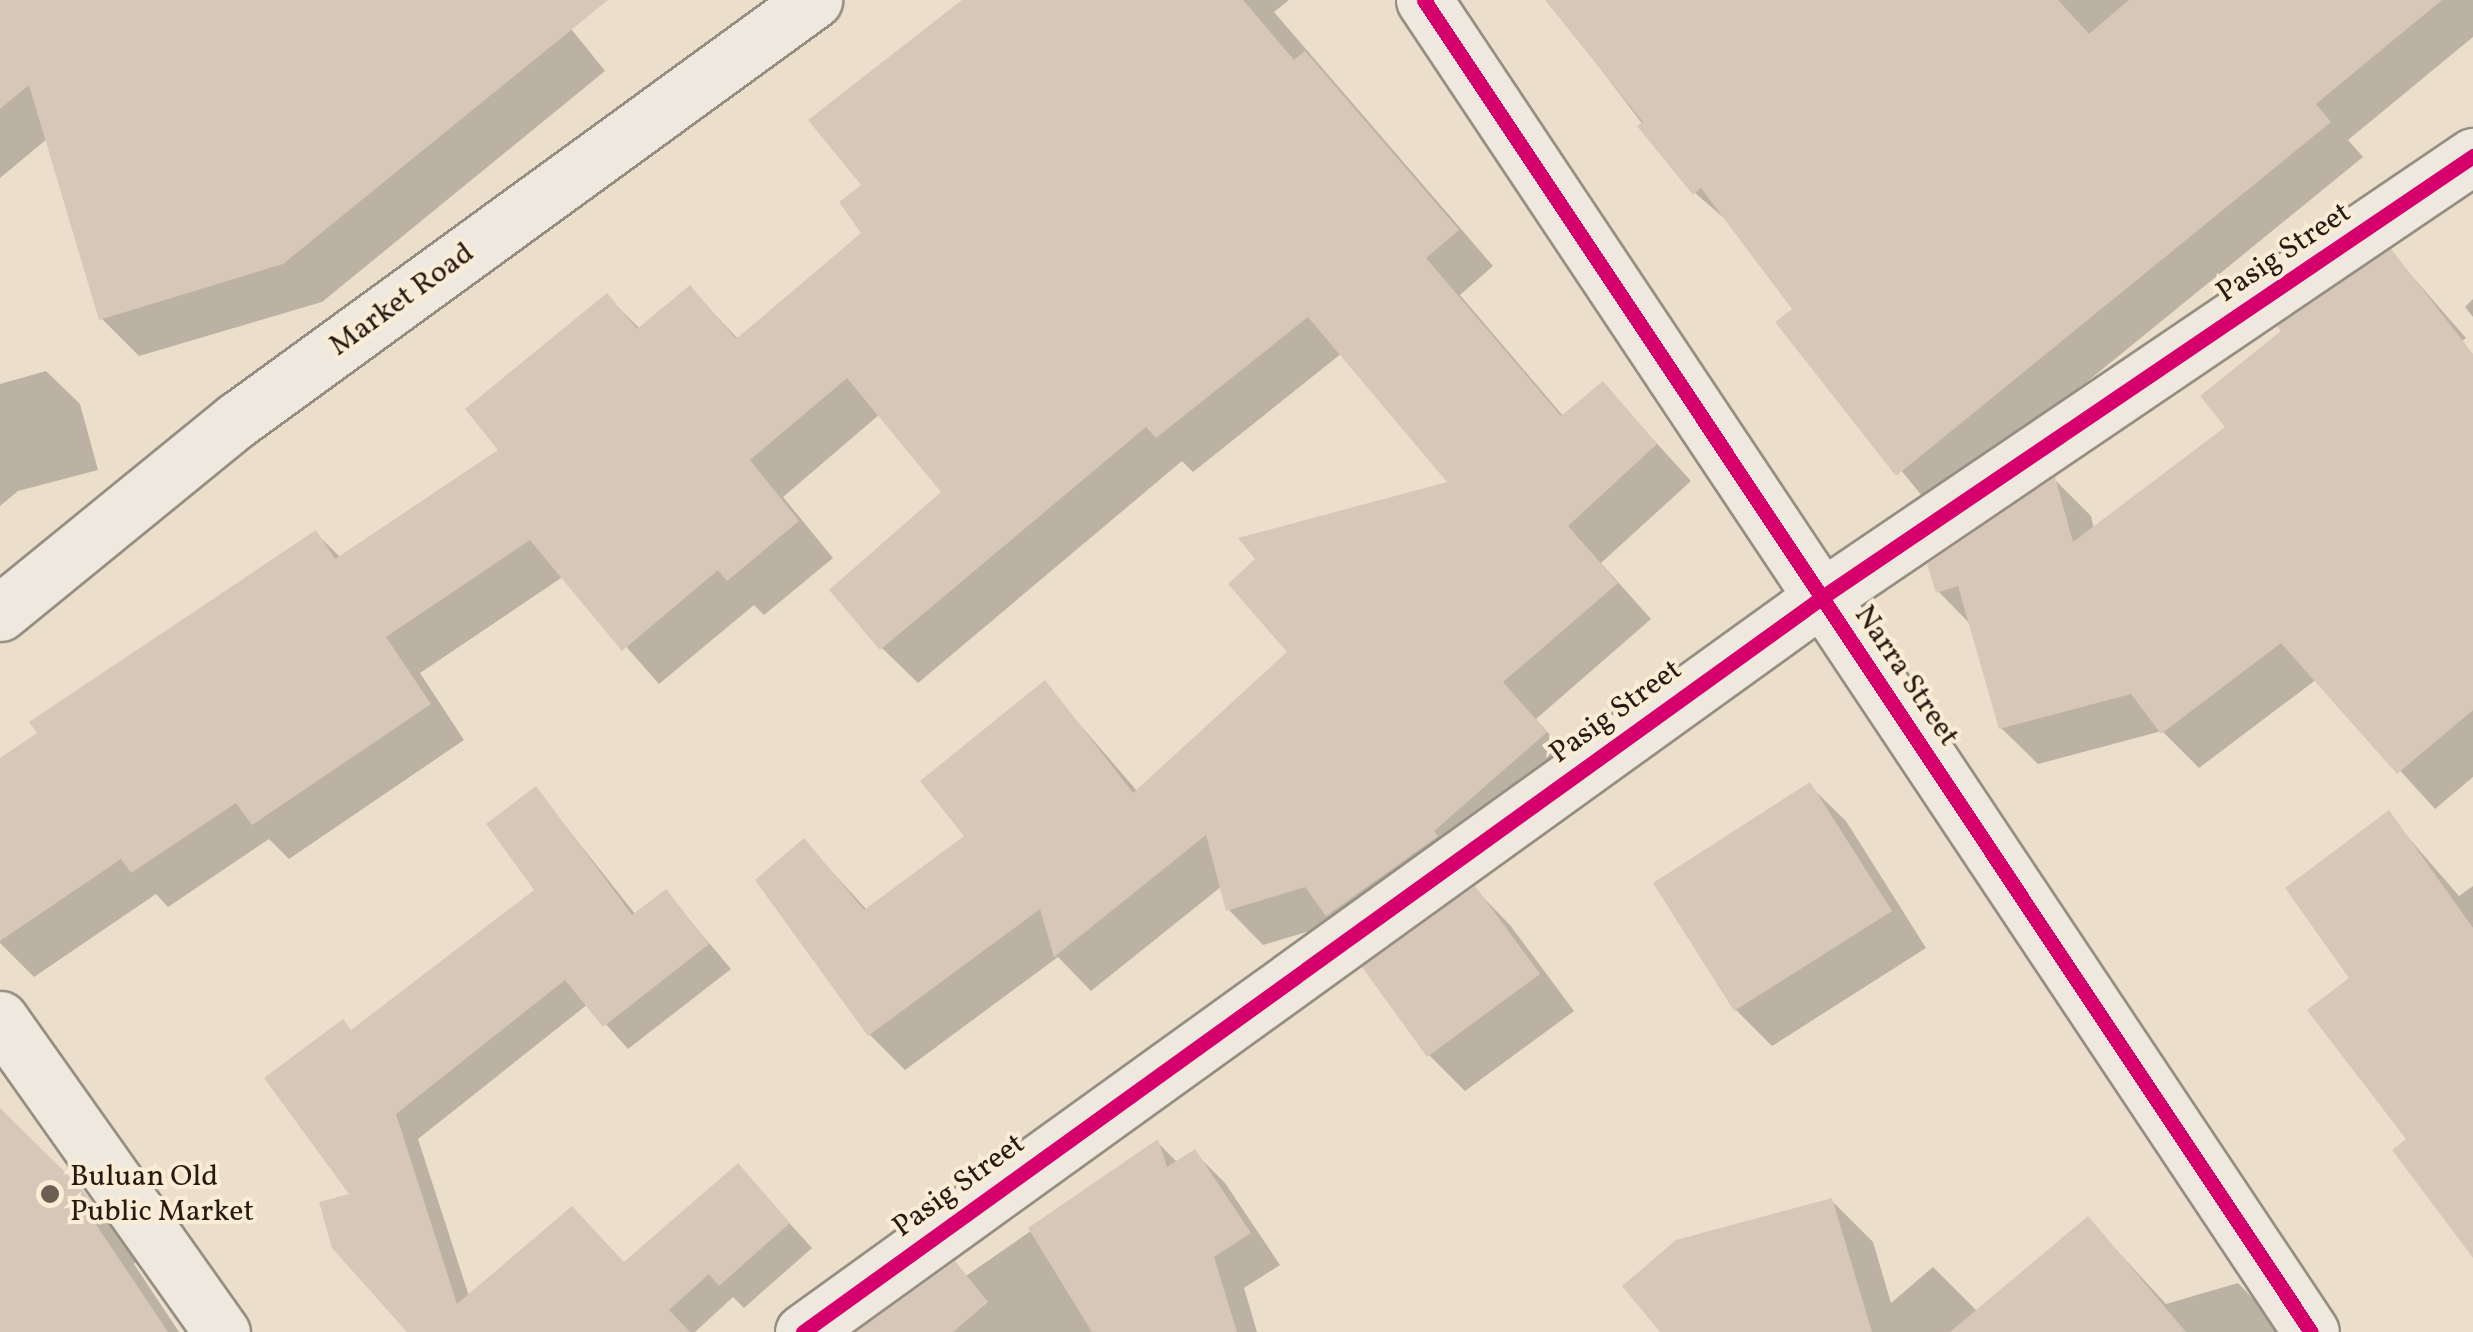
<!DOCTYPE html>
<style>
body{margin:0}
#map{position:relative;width:2473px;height:1332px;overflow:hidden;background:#ebdfcc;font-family:Vollkorn,serif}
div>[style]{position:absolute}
.shadow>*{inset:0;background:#0003}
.building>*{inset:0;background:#d7c7b9}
.roads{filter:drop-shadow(2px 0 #968e82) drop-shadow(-2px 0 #968e82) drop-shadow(0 2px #968e82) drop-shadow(0 -2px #968e82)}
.street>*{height:55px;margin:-27.5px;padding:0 27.5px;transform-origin:27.5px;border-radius:27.5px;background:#eee8de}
.cycleway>*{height:15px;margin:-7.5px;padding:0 7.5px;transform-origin:7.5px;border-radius:7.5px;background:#d6006c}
.dots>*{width:28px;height:28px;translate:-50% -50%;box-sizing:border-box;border:5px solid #faecd5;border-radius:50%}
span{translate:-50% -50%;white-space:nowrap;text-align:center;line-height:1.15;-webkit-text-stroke:8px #faecd5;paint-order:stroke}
.street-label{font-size:30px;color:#261a12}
.poi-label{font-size:30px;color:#261a12}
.left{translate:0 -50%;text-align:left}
</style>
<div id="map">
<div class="shadow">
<div style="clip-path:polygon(0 0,548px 0,605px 71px,322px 302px,139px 356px,101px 318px,47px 139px,0 178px)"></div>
<div style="clip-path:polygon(966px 0,1289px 0,1274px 12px,1493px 266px,1460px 295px,1564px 417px,1603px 384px,1691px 481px,1601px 563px,1651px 619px,1536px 719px,1580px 769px,1336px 923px,1263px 945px,1228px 909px,1222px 886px,1091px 991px,1058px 957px,905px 1070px,870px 1035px,804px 841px,867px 910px,967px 836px,1044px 683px,1138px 792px,1291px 652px,1452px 484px,1342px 353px,1193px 472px,1182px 461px,918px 683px,882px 648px,944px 492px,880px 414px,783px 497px,833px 558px,764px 615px,754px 605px,659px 684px,564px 576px,420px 673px,464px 740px,289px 859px,269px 839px,168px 907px,156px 894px,34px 977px,0 943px,0 761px,316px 533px,341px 558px,502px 451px,607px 296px,641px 330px,690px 288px,739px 340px,865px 233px,864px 185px)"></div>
<div style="clip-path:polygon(1548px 0,2473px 0,2473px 37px,2348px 140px,2363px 157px,1932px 508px,1779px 322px,1796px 309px,1732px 225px,1695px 193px)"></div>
<div style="clip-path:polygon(2391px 252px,2466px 338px,2398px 392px,2473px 489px,2473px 777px,2435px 809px,2317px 679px,2199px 768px,2162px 731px,2038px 764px,2001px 728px,1972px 626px,1938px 591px,2055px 480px,2091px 516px,2094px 529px,2228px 428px)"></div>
<div style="clip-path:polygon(2473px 299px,2473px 317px,2465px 307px)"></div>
<div style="clip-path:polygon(46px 371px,80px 404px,98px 470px,18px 491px,0 506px,0 384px)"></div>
<div style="clip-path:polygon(1810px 786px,1846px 821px,1926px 948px,1772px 1046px,1736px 1010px,1656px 884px)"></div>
<div style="clip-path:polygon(536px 789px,636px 915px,666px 892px,731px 969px,628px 1049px,588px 1004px,418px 1139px,469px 1296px,625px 1265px,738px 1167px,812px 1248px,744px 1308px,733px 1297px,695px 1332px,415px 1332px,353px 1195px,352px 1032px,538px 890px)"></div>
<div style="clip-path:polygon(2388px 814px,2459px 896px,2473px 886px,2473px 1248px,2410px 1140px,2353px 978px)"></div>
<div style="clip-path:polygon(1475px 889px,1510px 925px,1574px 1011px,1465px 1091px,1429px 1055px)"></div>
<div style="clip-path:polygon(0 1112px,124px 1234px,140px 1257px,134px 1264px,179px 1332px,0 1332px)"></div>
<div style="clip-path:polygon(1158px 1143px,1178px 1163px,1194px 1152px,1225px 1183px,1280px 1265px,1244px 1288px,1257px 1332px,865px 1332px,966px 1276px)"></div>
<div style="clip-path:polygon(1832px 1201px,1873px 1242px,1891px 1303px,1933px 1267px,1978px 1312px,2088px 1219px,2166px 1304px,2238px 1283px,2285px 1332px,1663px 1332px)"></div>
</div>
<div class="building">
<div style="clip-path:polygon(0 0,608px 0,283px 264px,99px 320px,29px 85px,0 109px)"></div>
<div style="clip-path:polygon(962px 0,1243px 0,1294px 60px,1305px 51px,1459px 230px,1426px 258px,1561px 416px,1603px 381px,1657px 444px,1568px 526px,1618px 583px,1503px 682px,1547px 732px,1434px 831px,1438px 836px,1326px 916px,1305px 887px,1226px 911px,1206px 835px,1054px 957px,1040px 909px,868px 1036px,755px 880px,804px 838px,864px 910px,964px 836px,920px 781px,1045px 680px,1133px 793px,1287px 652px,1228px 584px,1255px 559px,1238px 538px,1447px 482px,1308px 317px,1156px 438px,1146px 427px,880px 650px,829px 590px,941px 492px,847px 378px,750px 460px,799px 521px,727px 581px,718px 570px,622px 651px,530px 540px,386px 637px,431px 704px,252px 825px,236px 803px,131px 873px,121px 859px,0 941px,0 758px,37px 733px,29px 722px,316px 530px,335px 559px,498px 450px,465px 409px,607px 293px,637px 329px,690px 285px,736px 339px,861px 233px,839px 202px,861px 185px,808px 120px)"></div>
<div style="clip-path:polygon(1545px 0,2058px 0,2089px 34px,2129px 0,2442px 0,2316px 104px,2331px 122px,1896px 476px,1775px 322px,1792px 309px,1701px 188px,1693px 195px,1637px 126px,1643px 122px)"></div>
<div style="clip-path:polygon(2391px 249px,2473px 354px,2473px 710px,2397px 774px,2281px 643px,2161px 734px,2131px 694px,1999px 729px,1958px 586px,1936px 593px,1927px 564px,2055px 477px,2073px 542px,2225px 427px,2200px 396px,2281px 331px,2277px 326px)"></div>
<div style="clip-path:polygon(1810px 782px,1892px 911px,1734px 1011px,1653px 883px)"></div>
<div style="clip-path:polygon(536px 786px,632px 915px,666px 889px,709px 944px,603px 1027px,565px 980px,396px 1114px,457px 1304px,572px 1206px,624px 1262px,738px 1163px,790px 1223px,719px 1286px,709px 1274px,669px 1310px,690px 1332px,407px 1332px,332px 1248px,319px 1202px,349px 1194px,264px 1078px,343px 1019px,351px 1030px,534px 890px,486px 824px)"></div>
<div style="clip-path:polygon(2389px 810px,2473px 928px,2473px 1258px,2392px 1150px,2406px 1139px,2307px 1010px,2349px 978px,2285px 888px)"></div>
<div style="clip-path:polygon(1475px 886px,1540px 974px,1427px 1057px,1362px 967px)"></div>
<div style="clip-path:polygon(0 1108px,82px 1189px,100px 1214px,93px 1220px,168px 1332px,0 1332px)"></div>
<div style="clip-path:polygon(1158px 1139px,1167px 1167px,1195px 1149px,1251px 1233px,1214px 1257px,1237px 1332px,1092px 1332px,1028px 1228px)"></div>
<div style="clip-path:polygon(1832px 1198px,1872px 1332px,1660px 1332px,1622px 1286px,1676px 1240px)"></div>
<div style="clip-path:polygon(2088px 1216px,2186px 1332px,1950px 1332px)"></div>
<div style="clip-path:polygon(955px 1261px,988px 1302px,953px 1332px,856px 1332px)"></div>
</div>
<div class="roads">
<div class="street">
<div style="left:1424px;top:0;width:1600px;rotate:56.34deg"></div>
<div style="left:0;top:613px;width:306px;rotate:-39.2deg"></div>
<div style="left:237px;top:420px;width:714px;rotate:-36.05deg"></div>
<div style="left:0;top:1019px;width:384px;rotate:54.7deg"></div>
<div style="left:803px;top:1332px;width:1255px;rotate:-35.79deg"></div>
<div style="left:1821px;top:598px;width:788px;rotate:-34.13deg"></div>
</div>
</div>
<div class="cycleway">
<div style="left:1424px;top:0;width:1600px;rotate:56.34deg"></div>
<div style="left:803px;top:1332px;width:1255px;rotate:-35.79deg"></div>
<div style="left:1821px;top:598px;width:788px;rotate:-34.13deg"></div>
</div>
<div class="dots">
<div style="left:50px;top:1194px;background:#6b5f53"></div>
</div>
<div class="street-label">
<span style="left:2284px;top:253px;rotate:-34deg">Pasig Street</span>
<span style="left:402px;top:300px;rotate:-36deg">Market Road</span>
<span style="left:1906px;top:676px;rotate:56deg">Narra Street</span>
<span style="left:1616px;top:712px;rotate:-36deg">Pasig Street</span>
<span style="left:959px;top:1186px;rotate:-36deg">Pasig Street</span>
</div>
<div class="poi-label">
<span class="left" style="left:70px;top:1194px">Buluan Old<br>Public Market</span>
</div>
</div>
